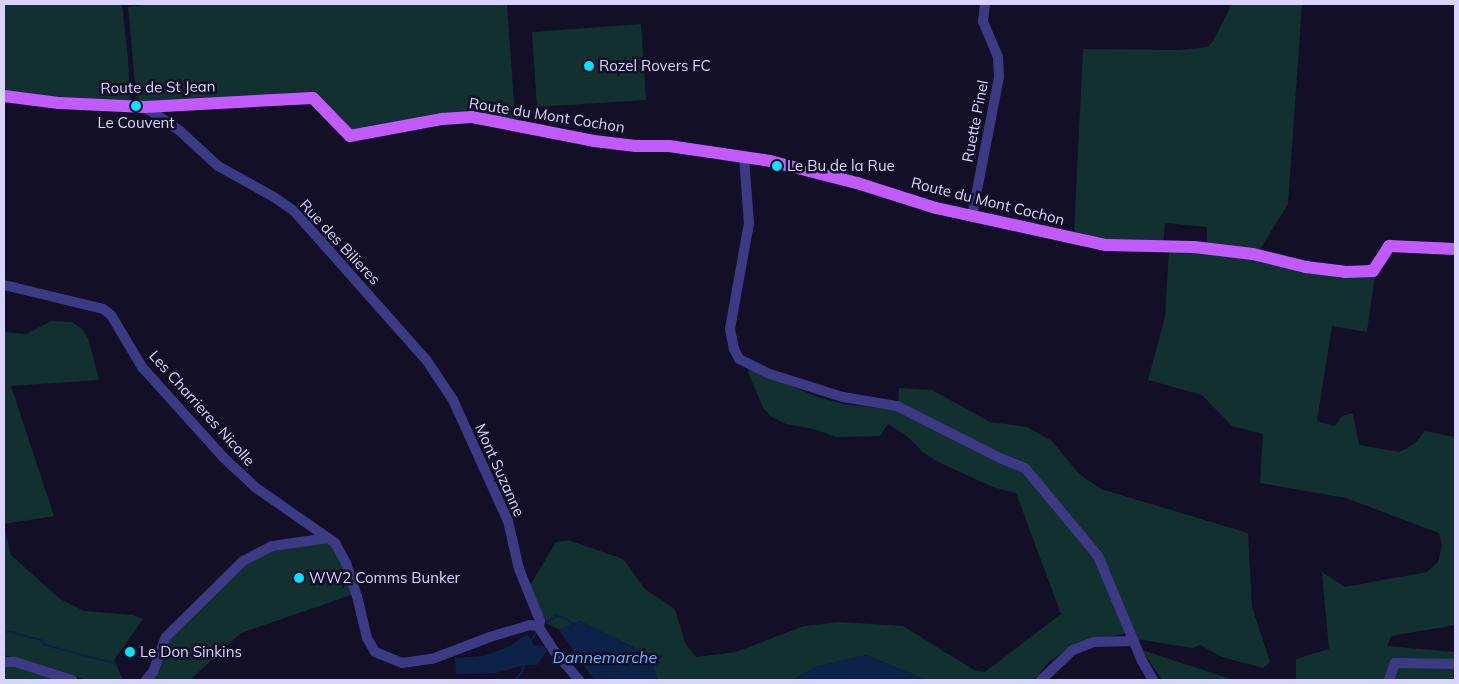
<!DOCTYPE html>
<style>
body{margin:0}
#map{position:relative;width:1459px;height:684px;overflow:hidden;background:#130f26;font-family:Mulish,sans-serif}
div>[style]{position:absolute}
.green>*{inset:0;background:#12302f}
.water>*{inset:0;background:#0c2248}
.stream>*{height:2px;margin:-1px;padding:0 1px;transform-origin:1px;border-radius:1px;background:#0c2248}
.minor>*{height:10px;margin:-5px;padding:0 5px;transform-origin:5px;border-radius:5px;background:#3d3a85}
.major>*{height:12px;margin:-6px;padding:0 6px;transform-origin:6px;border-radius:6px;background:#c25bff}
.dots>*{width:14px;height:14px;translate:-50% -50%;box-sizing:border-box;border:2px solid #130f26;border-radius:50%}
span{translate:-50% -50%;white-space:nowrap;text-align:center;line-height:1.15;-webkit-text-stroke:5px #130f26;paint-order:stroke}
.poi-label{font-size:15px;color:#d9d4ff}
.left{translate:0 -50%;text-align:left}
.street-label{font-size:15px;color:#d9d4ff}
.water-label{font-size:16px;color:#62b6ff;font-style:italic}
.frame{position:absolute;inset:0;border:5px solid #d9d4ff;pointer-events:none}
</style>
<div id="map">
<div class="green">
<div style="clip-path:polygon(4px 4px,122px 4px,128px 59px,130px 99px,128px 103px,4px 92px)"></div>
<div style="clip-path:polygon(149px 4px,507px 4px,515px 117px,513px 120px,350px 130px,318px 96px,137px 103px,128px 7px)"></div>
<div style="clip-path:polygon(1230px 4px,1302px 4px,1288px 204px,1259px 251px,1207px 245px,1207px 227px,1165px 223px,1163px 244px,1113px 243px,1074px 233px,1083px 49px,1179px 50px,1207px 47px,1213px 41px,1229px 10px)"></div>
<div style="clip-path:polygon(641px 24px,646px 100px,537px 107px,532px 32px)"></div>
<div style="clip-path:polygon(1169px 250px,1203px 251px,1375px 275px,1367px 332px,1332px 326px,1317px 421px,1335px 426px,1342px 416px,1353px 413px,1359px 445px,1400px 452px,1415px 443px,1425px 431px,1455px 437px,1455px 625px,1391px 636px,1387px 646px,1455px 652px,1455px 680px,1296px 680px,1296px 659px,1329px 649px,1322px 572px,1345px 587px,1427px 572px,1438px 562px,1442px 546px,1439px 533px,1346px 498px,1260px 483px,1263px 434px,1232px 426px,1202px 395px,1148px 380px,1165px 317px)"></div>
<div style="clip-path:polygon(51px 321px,72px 322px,82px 329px,88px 338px,99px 380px,11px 386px,54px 516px,4px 524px,4px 332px,26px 334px)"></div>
<div style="clip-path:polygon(749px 368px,815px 396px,843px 404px,896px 410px,1023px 471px,1095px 557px,1126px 629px,1124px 634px,1092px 640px,1070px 648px,1049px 662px,1034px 680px,926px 680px,866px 655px,816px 667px,792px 680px,658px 680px,647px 654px,580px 621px,559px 630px,547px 623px,529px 587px,556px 542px,568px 540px,623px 559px,645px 589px,675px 609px,685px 643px,696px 657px,736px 652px,804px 626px,840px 622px,903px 626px,974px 670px,985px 672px,1061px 614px,1016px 493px,993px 487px,936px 461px,922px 451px,908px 437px,888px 424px,880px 436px,836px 437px,814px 429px,786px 424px,772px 417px,763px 408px,748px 372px)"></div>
<div style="clip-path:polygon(899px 388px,932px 390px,990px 422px,1027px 427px,1052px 441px,1079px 474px,1101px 489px,1248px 533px,1252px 607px,1270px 662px,1263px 668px,1222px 657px,1200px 645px,1192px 648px,1137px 639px,1100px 554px,1027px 467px,898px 404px)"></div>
<div style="clip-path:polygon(4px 528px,11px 555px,60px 599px,84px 611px,133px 615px,143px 619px,114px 660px,123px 680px,87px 680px,4px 655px)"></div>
<div style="clip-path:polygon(327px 542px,333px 545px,354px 594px,241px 633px,190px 680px,150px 680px,168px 642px,246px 565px,276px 549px)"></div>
<div style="clip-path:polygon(1142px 650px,1200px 669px,1234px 680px,1162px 680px)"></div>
<div style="clip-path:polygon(4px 666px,12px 666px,60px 680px,4px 680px)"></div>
</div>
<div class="water">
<div style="clip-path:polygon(580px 621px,647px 654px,658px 680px,594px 680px,559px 630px)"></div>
<div style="clip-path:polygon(527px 634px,534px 645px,546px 647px,547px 651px,537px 665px,525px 665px,496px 673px,456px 674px,455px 658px,483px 656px,510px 646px)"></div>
<div style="clip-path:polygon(866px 655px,926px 680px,792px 680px,816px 667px)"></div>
</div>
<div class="stream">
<div style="left:545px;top:624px;width:14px;rotate:-36deg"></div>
<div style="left:556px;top:616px;width:9px;rotate:13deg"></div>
<div style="left:565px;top:618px;width:10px;rotate:37deg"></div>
<div style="left:4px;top:632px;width:7px"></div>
<div style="left:11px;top:632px;width:31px;rotate:15deg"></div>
<div style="left:41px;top:640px;width:6px;rotate:51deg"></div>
<div style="left:45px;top:645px;width:74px;rotate:14.8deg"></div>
<div style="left:531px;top:641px;width:9px;rotate:-58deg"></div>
<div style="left:515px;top:680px;width:11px;rotate:-49deg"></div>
<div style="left:522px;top:672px;width:7px;rotate:-74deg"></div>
</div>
<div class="minor">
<div style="left:145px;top:107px;width:42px;rotate:34.4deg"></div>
<div style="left:180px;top:131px;width:52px;rotate:42.6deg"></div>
<div style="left:218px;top:166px;width:64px;rotate:29deg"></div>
<div style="left:274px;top:197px;width:24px;rotate:35deg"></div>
<div style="left:294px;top:211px;width:200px;rotate:48.4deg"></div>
<div style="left:427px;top:361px;width:47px;rotate:56.3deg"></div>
<div style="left:453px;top:400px;width:133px;rotate:65.6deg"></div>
<div style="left:508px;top:521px;width:49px;rotate:77.1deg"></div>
<div style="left:519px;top:569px;width:56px;rotate:68deg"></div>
<div style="left:540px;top:621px;width:5px;rotate:112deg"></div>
<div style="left:744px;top:157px;width:66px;rotate:85.7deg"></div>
<div style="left:749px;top:223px;width:108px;rotate:100.2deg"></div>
<div style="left:730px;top:329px;width:20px;rotate:79deg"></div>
<div style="left:734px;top:349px;width:11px;rotate:63deg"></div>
<div style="left:739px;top:359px;width:34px;rotate:26deg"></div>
<div style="left:770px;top:374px;width:77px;rotate:17.5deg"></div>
<div style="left:843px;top:397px;width:55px;rotate:9.5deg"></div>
<div style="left:897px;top:406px;width:115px;rotate:26.8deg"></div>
<div style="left:1000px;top:458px;width:27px;rotate:22deg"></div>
<div style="left:1025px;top:468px;width:114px;rotate:50.3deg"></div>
<div style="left:1098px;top:556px;width:114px;rotate:67.3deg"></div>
<div style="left:1142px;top:661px;width:22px;rotate:60deg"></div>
<div style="left:972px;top:216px;width:142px;rotate:-79deg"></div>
<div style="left:999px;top:77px;width:20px;rotate:-93deg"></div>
<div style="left:998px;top:57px;width:39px;rotate:-113deg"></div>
<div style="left:983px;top:21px;width:17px;rotate:-83deg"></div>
<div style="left:4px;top:285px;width:102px;rotate:13.6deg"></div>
<div style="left:103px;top:309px;width:10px;rotate:37deg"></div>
<div style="left:111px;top:315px;width:61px;rotate:59.2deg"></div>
<div style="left:142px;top:367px;width:122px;rotate:48deg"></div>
<div style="left:224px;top:458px;width:42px;rotate:43.1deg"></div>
<div style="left:255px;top:487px;width:98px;rotate:35deg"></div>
<div style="left:335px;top:543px;width:23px;rotate:61deg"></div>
<div style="left:346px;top:563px;width:35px;rotate:72deg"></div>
<div style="left:357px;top:596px;width:43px;rotate:76.6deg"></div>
<div style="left:367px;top:638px;width:16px;rotate:60deg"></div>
<div style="left:375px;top:652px;width:29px;rotate:22deg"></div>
<div style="left:402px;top:663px;width:30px;rotate:-8deg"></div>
<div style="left:432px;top:659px;width:62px;rotate:-20.8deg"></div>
<div style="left:490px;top:637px;width:42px;rotate:-16.7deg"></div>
<div style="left:530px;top:625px;width:8px;rotate:7deg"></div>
<div style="left:538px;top:626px;width:30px;rotate:57deg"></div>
<div style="left:554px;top:651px;width:38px;rotate:49deg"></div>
<div style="left:4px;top:662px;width:11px"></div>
<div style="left:15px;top:662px;width:60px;rotate:17.5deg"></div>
<div style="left:146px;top:680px;width:11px;rotate:-49deg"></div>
<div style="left:153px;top:672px;width:37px;rotate:-70deg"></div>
<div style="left:166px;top:637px;width:108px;rotate:-44.6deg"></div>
<div style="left:243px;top:561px;width:33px;rotate:-27deg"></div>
<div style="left:272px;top:546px;width:57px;rotate:-8.1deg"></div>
<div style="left:1041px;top:680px;width:44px;rotate:-43.2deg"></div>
<div style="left:1073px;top:650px;width:22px;rotate:-21deg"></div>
<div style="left:1094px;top:642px;width:40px;rotate:-1.4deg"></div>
<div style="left:1389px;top:680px;width:18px;rotate:-71deg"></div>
<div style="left:1395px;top:663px;width:60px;rotate:1deg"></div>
</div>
<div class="major">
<div style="left:4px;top:96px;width:55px;rotate:7.3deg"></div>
<div style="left:59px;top:103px;width:86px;rotate:2.7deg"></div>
<div style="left:145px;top:107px;width:168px;rotate:-3.1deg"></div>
<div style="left:313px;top:98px;width:53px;rotate:45.8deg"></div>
<div style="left:350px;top:136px;width:94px;rotate:-10.5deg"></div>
<div style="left:442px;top:119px;width:30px;rotate:-4deg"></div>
<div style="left:472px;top:117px;width:124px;rotate:11.1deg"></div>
<div style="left:594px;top:141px;width:42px;rotate:6.8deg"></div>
<div style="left:636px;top:146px;width:33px"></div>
<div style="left:669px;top:146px;width:102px;rotate:8.4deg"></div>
<div style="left:770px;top:161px;width:90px;rotate:14.2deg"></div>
<div style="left:857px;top:183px;width:83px;rotate:17.6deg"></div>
<div style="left:936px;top:208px;width:174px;rotate:12.3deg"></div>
<div style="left:1106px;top:245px;width:88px;rotate:1.3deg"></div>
<div style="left:1194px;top:247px;width:59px;rotate:6.8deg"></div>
<div style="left:1253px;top:254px;width:55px;rotate:13.8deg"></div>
<div style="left:1306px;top:267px;width:39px;rotate:7deg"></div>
<div style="left:1345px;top:272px;width:28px;rotate:-2deg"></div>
<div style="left:1373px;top:271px;width:30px;rotate:-57deg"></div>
<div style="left:1389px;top:246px;width:66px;rotate:2.6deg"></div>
</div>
<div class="dots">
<div style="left:589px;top:66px;background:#00e5ff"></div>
<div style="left:136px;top:106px;background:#00e5ff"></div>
<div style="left:777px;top:166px;background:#00e5ff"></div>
<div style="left:299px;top:578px;background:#00e5ff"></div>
<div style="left:130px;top:652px;background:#00e5ff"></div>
</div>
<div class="poi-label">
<span class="left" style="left:599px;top:66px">Rozel Rovers FC</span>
<span style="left:136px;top:123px">Le Couvent</span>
<span class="left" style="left:787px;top:166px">Le Bu de la Rue</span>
<span class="left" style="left:309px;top:578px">WW2 Comms Bunker</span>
<span class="left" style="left:140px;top:652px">Le Don Sinkins</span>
</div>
<div class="street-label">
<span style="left:158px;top:87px;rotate:-1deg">Route de St Jean</span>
<span style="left:547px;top:115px;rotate:9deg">Route du Mont Cochon</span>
<span style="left:975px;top:121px;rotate:-79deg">Ruette Pinel</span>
<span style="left:988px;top:201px;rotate:14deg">Route du Mont Cochon</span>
<span style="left:340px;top:242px;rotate:47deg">Rue des Bilieres</span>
<span style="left:202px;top:408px;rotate:48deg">Les Charrieres Nicolle</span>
<span style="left:500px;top:470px;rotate:66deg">Mont Suzanne</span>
</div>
<div class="water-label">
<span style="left:605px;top:657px">Dannemarche</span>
</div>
<div class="frame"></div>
</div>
